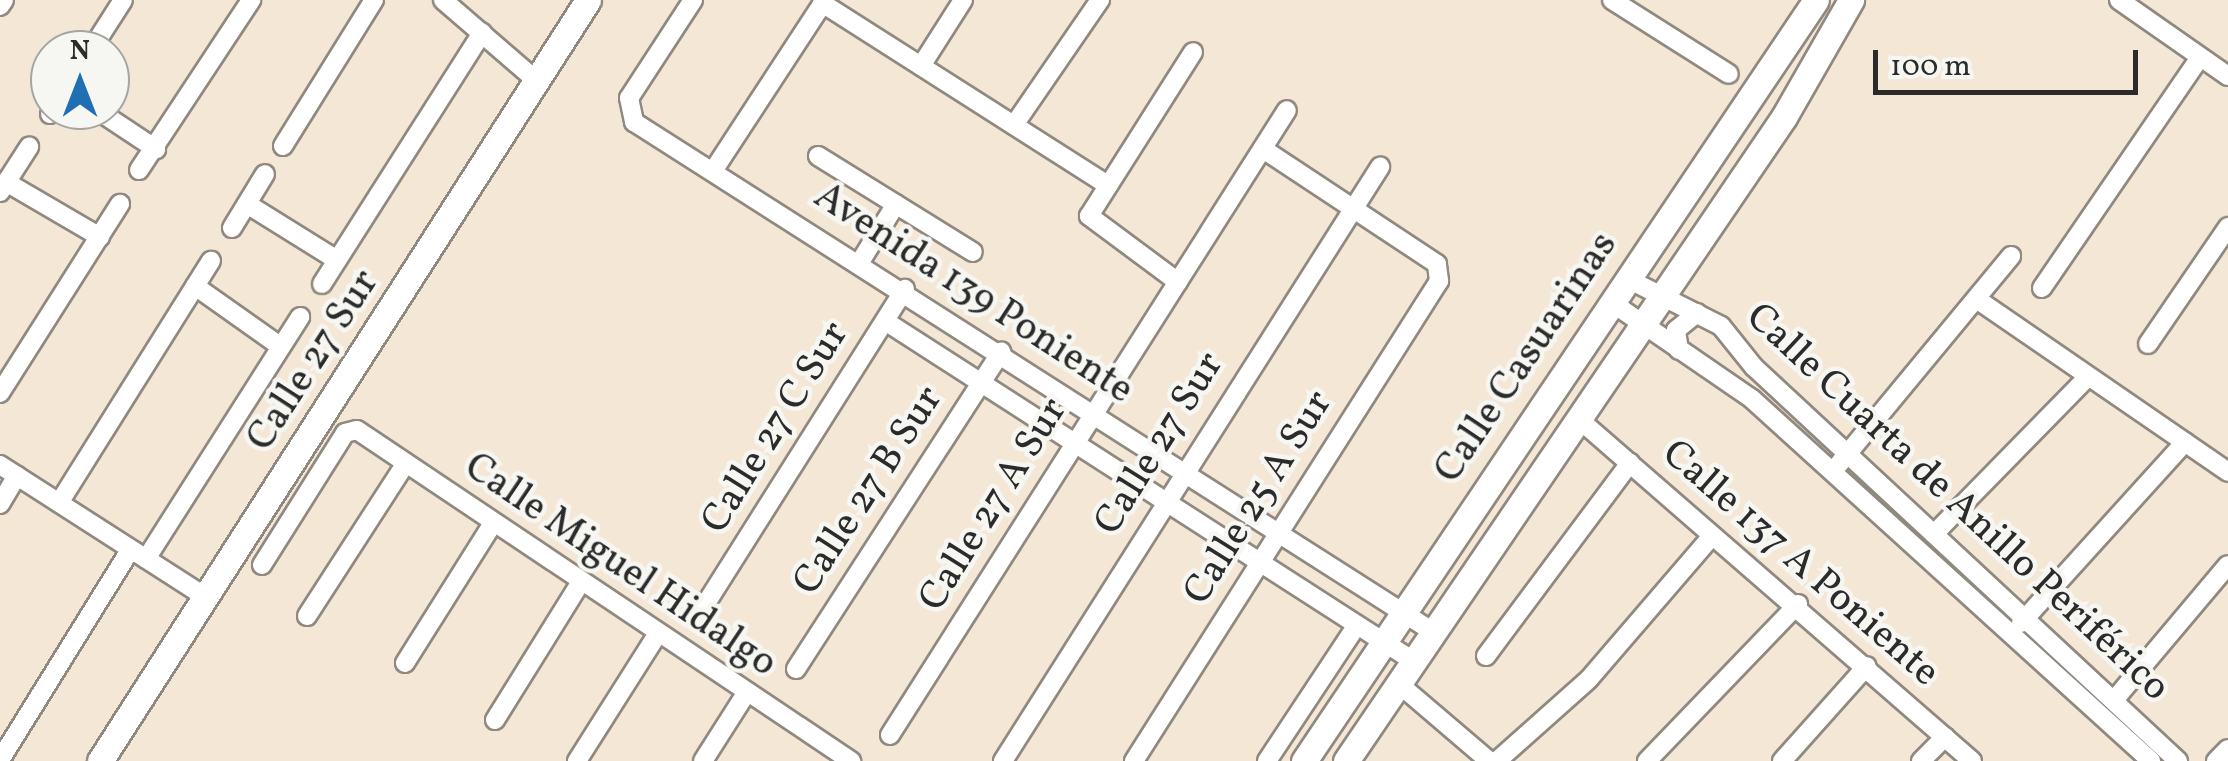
<!DOCTYPE html>
<meta charset="utf-8">
<style>
body{margin:0}
#map{position:relative;width:2228px;height:761px;overflow:hidden;background:#f5e7d5;font-family:Vollkorn,serif}
div>[style]{position:absolute}
.roads{filter:drop-shadow(2px 0 #908980) drop-shadow(-2px 0 #908980) drop-shadow(0 2px #908980) drop-shadow(0 -2px #908980)}
.street>*{height:18px;margin:-9px;padding:0 9px;transform-origin:9px;border-radius:9px;background:#fff}
.secondary>*{height:25px;margin:-12.5px;padding:0 12.5px;transform-origin:12.5px;border-radius:12.5px;background:#fff}
span{translate:-50% -50%;white-space:nowrap;text-align:center;line-height:1.15;-webkit-text-stroke:9px #f6f6f2;paint-order:stroke}
.street-label{font-size:40px;color:#2b2b2b}
.north{position:absolute;left:30px;top:30px;width:100px;height:100px;box-sizing:border-box;background:#f6f6f2;border:2px solid #a5a5a2;border-radius:50%;rotate:0deg;font-size:28px;font-weight:700;line-height:40px;text-align:center;color:#2b2b2b}
.north::after{content:'';display:block;margin:auto;width:35px;height:45px;background:#1f6fb2;clip-path:polygon(50% 0,100% 100%,50% 72%,0 100%)}
.scale{position:absolute;left:1873px;top:50px;width:265px;height:45px;box-sizing:border-box;border:5px solid #2b2b2b;border-top:0;padding-left:12px;font-size:30px;line-height:35px;white-space:nowrap;color:#2b2b2b;-webkit-text-stroke:8px #f6f6f2;paint-order:stroke}
</style>
<div id="map">
<div class="roads">
<div class="street">
<div style="left:443px;top:0;width:125px;rotate:40.8deg"></div>
<div style="left:693px;top:0;width:117px;rotate:123.1deg"></div>
<div style="left:629px;top:98px;width:25px;rotate:78deg"></div>
<div style="left:634px;top:122px;width:950px;rotate:32.54deg"></div>
<div style="left:1612px;top:0;width:138px;rotate:32.3deg"></div>
<div style="left:2119px;top:0;width:133px;rotate:34.9deg"></div>
<div style="left:822px;top:3px;width:337px;rotate:32.5deg"></div>
<div style="left:0;top:6px;width:7px;rotate:-56deg"></div>
<div style="left:91px;top:50px;width:59px;rotate:-57.4deg"></div>
<div style="left:921px;top:66px;width:78px;rotate:-57.5deg"></div>
<div style="left:97px;top:110px;width:71px;rotate:33.5deg"></div>
<div style="left:50px;top:114px;width:4px;rotate:-63deg"></div>
<div style="left:1014px;top:125px;width:152px;rotate:-55.5deg"></div>
<div style="left:283px;top:146px;width:172px;rotate:-58.1deg"></div>
<div style="left:818px;top:156px;width:182px;rotate:31.8deg"></div>
<div style="left:139px;top:170px;width:204px;rotate:-56.6deg"></div>
<div style="left:713px;top:171px;width:204px;rotate:-56.8deg"></div>
<div style="left:6px;top:182px;width:109px;rotate:30.3deg"></div>
<div style="left:0;top:192px;width:54px;rotate:-57.2deg"></div>
<div style="left:247px;top:204px;width:106px;rotate:31.9deg"></div>
<div style="left:232px;top:228px;width:63px;rotate:-58.6deg"></div>
<div style="left:860px;top:262px;width:68px;rotate:-58.2deg"></div>
<div style="left:1628px;top:279px;width:104px;rotate:26.8deg"></div>
<div style="left:1721px;top:326px;width:53px;rotate:51.2deg"></div>
<div style="left:1754px;top:367px;width:579px;rotate:42.9deg"></div>
<div style="left:1178px;top:282px;width:111px;rotate:-143.4deg"></div>
<div style="left:1089px;top:216px;width:194px;rotate:-57.6deg"></div>
<div style="left:322px;top:284px;width:298px;rotate:-57.5deg"></div>
<div style="left:195px;top:286px;width:105px;rotate:35.3deg"></div>
<div style="left:2042px;top:288px;width:280px;rotate:-55.6deg"></div>
<div style="left:1978px;top:300px;width:303px;rotate:34.5deg"></div>
<div style="left:1611px;top:302px;width:171px;rotate:34.5deg"></div>
<div style="left:1752px;top:399px;width:539px;rotate:42.22deg"></div>
<div style="left:885px;top:321px;width:630px;rotate:32.76deg"></div>
<div style="left:2148px;top:344px;width:142px;rotate:-55.6deg"></div>
<div style="left:1679px;top:350px;width:20px;rotate:-99deg"></div>
<div style="left:1676px;top:330px;width:27px;rotate:-39deg"></div>
<div style="left:0;top:393px;width:224px;rotate:-57.6deg"></div>
<div style="left:1581px;top:421px;width:518px;rotate:41.01deg"></div>
<div style="left:1839px;top:464px;width:270px;rotate:-50.4deg"></div>
<div style="left:0;top:465px;width:245px;rotate:32.7deg"></div>
<div style="left:59px;top:503px;width:286px;rotate:-57.9deg"></div>
<div style="left:0;top:504px;width:33px;rotate:-59deg"></div>
<div style="left:1934px;top:534px;width:219px;rotate:-45.6deg"></div>
<div style="left:146px;top:559px;width:287px;rotate:-57.5deg"></div>
<div style="left:262px;top:565px;width:156px;rotate:-57.8deg"></div>
<div style="left:345px;top:433px;width:12px;rotate:-14deg"></div>
<div style="left:357px;top:430px;width:595px;rotate:33.82deg"></div>
<div style="left:705px;top:605px;width:374px;rotate:-57.7deg"></div>
<div style="left:307px;top:616px;width:182px;rotate:-57.1deg"></div>
<div style="left:2021px;top:623px;width:244px;rotate:-47.8deg"></div>
<div style="left:1486px;top:656px;width:241px;rotate:-53.3deg"></div>
<div style="left:405px;top:663px;width:165px;rotate:-57.8deg"></div>
<div style="left:796px;top:669px;width:378px;rotate:-57.1deg"></div>
<div style="left:1399px;top:684px;width:118px;rotate:40.5deg"></div>
<div style="left:2115px;top:699px;width:175px;rotate:-49.9deg"></div>
<div style="left:495px;top:720px;width:163px;rotate:-58.1deg"></div>
<div style="left:890px;top:735px;width:740px;rotate:-57.58deg"></div>
<div style="left:0;top:760px;width:248px;rotate:-58.2deg"></div>
<div style="left:577px;top:761px;width:149px;rotate:-57.6deg"></div>
<div style="left:703px;top:761px;width:78px;rotate:-57.5deg"></div>
<div style="left:1003px;top:761px;width:704px;rotate:-57.6deg"></div>
<div style="left:1134px;top:761px;width:569px;rotate:-57.57deg"></div>
<div style="left:1439px;top:281px;width:17px;rotate:-97deg"></div>
<div style="left:1437px;top:264px;width:209px;rotate:-146.5deg"></div>
<div style="left:1267px;top:761px;width:163px;rotate:-56.5deg"></div>
<div style="left:1497px;top:761px;width:123px;rotate:-41.7deg"></div>
<div style="left:1589px;top:679px;width:189px;rotate:-49.3deg"></div>
<div style="left:1647px;top:761px;width:218px;rotate:-46.1deg"></div>
<div style="left:1782px;top:761px;width:127px;rotate:-48.2deg"></div>
<div style="left:1921px;top:761px;width:34px;rotate:-45deg"></div>
<div style="left:2216px;top:761px;width:17px;rotate:-45deg"></div>
</div>
<div class="secondary">
<div style="left:100px;top:761px;width:904px;rotate:-57.33deg"></div>
<div style="left:1304px;top:761px;width:917px;rotate:-56.07deg"></div>
<div style="left:1346px;top:761px;width:779px;rotate:-55.78deg"></div>
<div style="left:1784px;top:117px;width:135px;rotate:-60.2deg"></div>
</div>
</div>
<div class="street-label">
<span style="left:973px;top:294px;rotate:33deg">Avenida 139 Poniente</span>
<span style="left:1527px;top:358px;rotate:-56deg">Calle Casuarinas</span>
<span style="left:314px;top:361px;rotate:-57deg">Calle 27 Sur</span>
<span style="left:776px;top:428px;rotate:-58deg">Calle 27 C Sur</span>
<span style="left:1160px;top:444px;rotate:-58deg">Calle 27 Sur</span>
<span style="left:869px;top:491px;rotate:-57deg">Calle 27 B Sur</span>
<span style="left:1259px;top:498px;rotate:-58deg">Calle 25 A Sur</span>
<span style="left:1957px;top:503px;rotate:43deg">Calle Cuarta de Anillo Periférico</span>
<span style="left:994px;top:505px;rotate:-58deg">Calle 27 A Sur</span>
<span style="left:1800px;top:564px;rotate:41deg">Calle 137 A Poniente</span>
<span style="left:620px;top:566px;rotate:34deg">Calle Miguel Hidalgo</span>
</div>
<div class="north">N</div>
<div class="scale">100 m</div>
</div>
